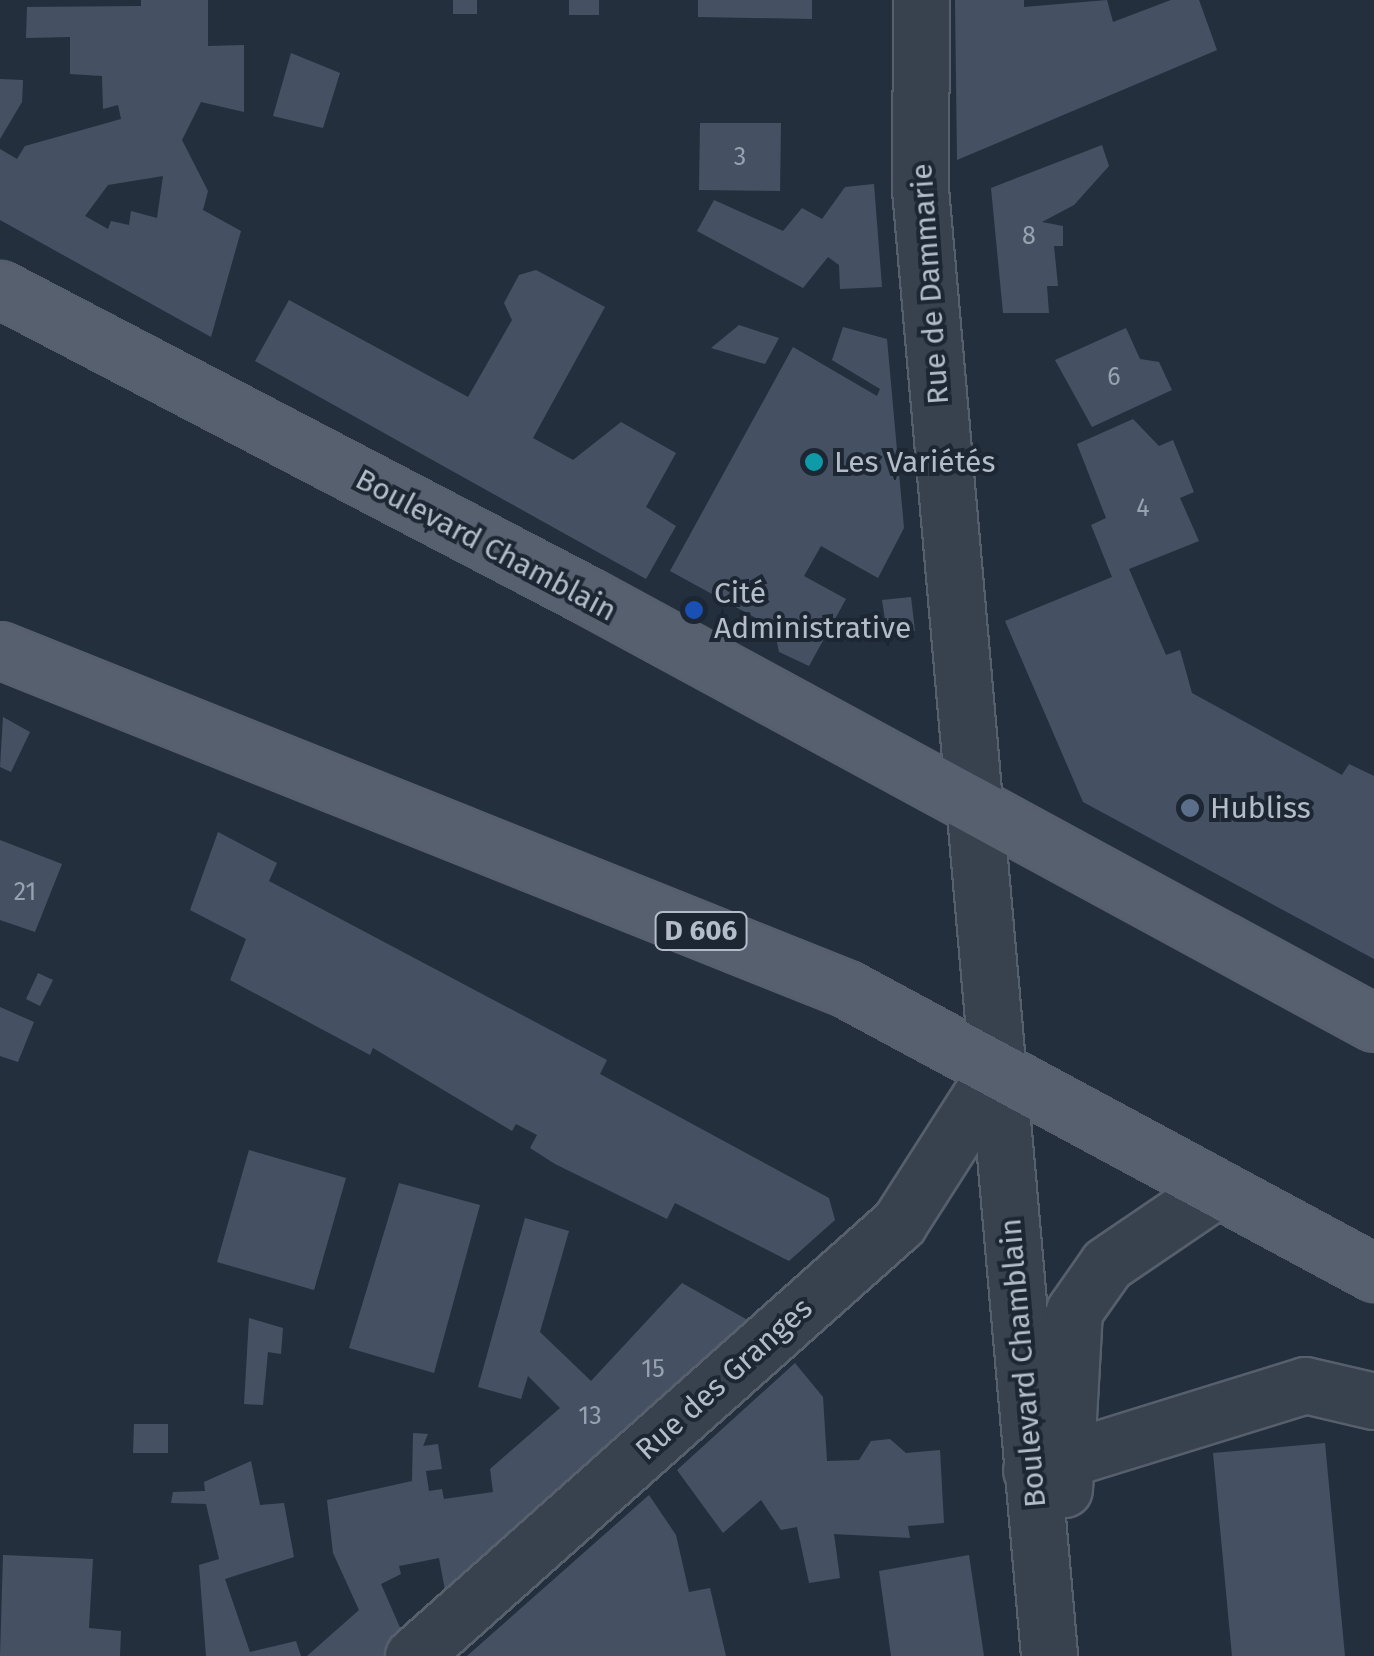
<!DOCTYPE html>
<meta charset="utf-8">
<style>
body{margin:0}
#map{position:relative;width:1374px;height:1656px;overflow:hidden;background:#242f3e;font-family:"Fira Sans",sans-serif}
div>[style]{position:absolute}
.building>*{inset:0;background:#455162}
.roads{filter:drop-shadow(2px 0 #565f6c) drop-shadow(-2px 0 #565f6c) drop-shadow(0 2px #565f6c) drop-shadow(0 -2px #565f6c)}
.minor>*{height:55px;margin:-27.5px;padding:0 27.5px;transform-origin:27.5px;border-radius:27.5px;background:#38414e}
.major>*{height:55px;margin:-27.5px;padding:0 27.5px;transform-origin:27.5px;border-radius:27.5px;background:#56606e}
.dots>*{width:28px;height:28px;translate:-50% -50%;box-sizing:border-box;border:5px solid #1d2633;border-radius:50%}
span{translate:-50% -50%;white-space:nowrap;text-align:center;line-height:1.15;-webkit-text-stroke:8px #1d2633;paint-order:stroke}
.number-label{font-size:25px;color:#98a1af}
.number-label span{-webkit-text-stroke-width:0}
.shield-label span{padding:2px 8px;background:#1d2633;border:2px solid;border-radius:8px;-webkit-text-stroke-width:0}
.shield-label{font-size:28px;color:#b4bcc9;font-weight:700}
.street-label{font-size:30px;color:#b4bcc9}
.poi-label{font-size:30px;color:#b4bcc9}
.left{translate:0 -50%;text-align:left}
</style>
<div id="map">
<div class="building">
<div style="clip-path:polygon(evenodd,141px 0,208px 0,208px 46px,244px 45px,244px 112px,201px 102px,182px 140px,208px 191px,203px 210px,241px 231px,211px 337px,0 220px,0 149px,17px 159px,25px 146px,121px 119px,118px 105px,103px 109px,102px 76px,70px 74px,70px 37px,26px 38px,27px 7px,141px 6px,141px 0,163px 176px,157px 218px,131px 211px,129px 225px,111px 221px,108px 229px,85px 216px,108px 185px,163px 176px)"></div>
<div style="clip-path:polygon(453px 0,477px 0,477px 14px,453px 14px)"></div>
<div style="clip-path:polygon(569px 0,599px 0,599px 15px,569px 15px)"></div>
<div style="clip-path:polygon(698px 0,812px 0,812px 19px,698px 17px)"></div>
<div style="clip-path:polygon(955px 0,1024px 0,1024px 7px,1107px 0,1113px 22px,1171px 0,1199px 0,1217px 50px,957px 160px)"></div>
<div style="clip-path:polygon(291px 53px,340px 73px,323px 128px,273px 116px)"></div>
<div style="clip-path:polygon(0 79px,23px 80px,22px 102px,0 139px)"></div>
<div style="clip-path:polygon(700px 123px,781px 123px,780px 191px,699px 190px)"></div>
<div style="clip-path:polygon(1102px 145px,1109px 166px,1074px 205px,1042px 222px,1063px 226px,1063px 246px,1054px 246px,1058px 286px,1047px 286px,1049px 313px,1003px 313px,991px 188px)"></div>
<div style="clip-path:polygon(874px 184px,882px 287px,840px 289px,839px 265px,828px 257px,803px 288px,697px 231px,714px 200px,783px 231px,802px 208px,822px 219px,845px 187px)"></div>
<div style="clip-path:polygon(536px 270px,605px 307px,533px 438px,573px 460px,621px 422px,676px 453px,646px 507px,676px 526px,646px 579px,255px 361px,289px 300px,468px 397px,512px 320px,504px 303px,519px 275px)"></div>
<div style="clip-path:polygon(739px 325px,779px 338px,765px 364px,711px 348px)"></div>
<div style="clip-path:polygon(843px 327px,887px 339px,904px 528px,878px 578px,821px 546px,804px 576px,846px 599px,809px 666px,779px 652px,774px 628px,670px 571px,793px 347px,877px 396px,880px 389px,832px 360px)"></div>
<div style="clip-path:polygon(1126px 328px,1140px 359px,1159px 362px,1172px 390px,1092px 427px,1055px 360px)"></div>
<div style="clip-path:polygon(1133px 419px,1159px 446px,1173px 440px,1194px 492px,1180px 498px,1199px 541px,1129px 569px,1166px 655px,1180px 650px,1192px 693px,1342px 775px,1349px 764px,1374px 776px,1374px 959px,1083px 802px,1005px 621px,1112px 577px,1091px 525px,1106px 518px,1077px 444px)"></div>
<div style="clip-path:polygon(911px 597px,915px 631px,887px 633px,882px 600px)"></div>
<div style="clip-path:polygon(3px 717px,30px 732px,11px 772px,0 767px)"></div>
<div style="clip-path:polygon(218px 832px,277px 863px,269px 881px,607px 1060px,600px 1074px,829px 1198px,835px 1220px,789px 1261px,675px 1203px,667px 1219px,555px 1164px,530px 1148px,537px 1135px,516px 1124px,512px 1131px,373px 1048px,370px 1055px,230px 980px,246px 939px,190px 910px)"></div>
<div style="clip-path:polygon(0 840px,62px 864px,35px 932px,0 920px)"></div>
<div style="clip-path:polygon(38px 973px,53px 980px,40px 1006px,26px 999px)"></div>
<div style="clip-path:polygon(0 1007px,34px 1022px,18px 1062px,0 1056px)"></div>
<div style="clip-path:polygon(249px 1150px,346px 1178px,314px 1290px,217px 1262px)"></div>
<div style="clip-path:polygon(399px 1183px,480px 1205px,434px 1373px,349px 1348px)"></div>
<div style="clip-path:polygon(525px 1218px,569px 1231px,540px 1332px,591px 1381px,682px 1283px,753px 1323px,447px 1601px,439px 1558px,399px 1566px,401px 1574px,381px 1584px,405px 1639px,386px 1656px,307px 1656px,359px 1610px,333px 1553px,327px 1500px,412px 1481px,413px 1433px,428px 1434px,423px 1446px,438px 1444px,442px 1469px,426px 1471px,429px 1491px,442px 1489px,444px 1499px,493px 1492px,490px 1469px,560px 1408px,528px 1376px,521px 1399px,478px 1387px)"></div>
<div style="clip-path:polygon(249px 1318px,283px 1328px,281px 1354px,268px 1352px,263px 1405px,244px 1404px)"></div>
<div style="clip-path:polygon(795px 1363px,823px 1397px,827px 1461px,859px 1460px,871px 1441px,890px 1439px,906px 1453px,940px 1450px,944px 1523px,908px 1526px,910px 1538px,834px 1534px,840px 1578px,809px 1583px,797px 1527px,781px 1530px,761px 1500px,723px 1533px,677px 1470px)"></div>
<div style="clip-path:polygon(134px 1424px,168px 1424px,168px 1453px,133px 1453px)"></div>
<div style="clip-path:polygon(1325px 1443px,1345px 1656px,1232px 1656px,1213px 1453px)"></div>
<div style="clip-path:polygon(251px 1461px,260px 1505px,284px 1503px,294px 1557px,225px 1579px,250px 1652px,296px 1641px,301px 1656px,206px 1656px,199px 1565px,219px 1559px,206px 1504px,171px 1503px,173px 1492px,205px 1491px,204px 1482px)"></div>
<div style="clip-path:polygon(649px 1495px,676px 1535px,689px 1592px,710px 1588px,726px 1656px,467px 1656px)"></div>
<div style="clip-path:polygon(3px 1555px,93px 1559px,89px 1628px,121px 1631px,120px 1656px,0 1656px)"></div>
<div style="clip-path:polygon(969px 1555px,984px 1656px,891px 1656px,879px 1571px)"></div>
</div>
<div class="roads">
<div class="minor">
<div style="left:921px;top:0;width:189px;rotate:90.3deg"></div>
<div style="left:920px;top:189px;width:1473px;rotate:84.97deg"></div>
<div style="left:1031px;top:1470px;width:287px;rotate:-17.2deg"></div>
<div style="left:1305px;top:1385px;width:71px;rotate:13.1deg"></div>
<div style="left:1064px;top:1489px;width:178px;rotate:-86.8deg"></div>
<div style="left:1074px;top:1311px;width:57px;rotate:-54.9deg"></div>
<div style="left:1107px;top:1264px;width:132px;rotate:-34.2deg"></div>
<div style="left:413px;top:1656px;width:651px;rotate:-41.7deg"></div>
<div style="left:899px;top:1223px;width:182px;rotate:-57.4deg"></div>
</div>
<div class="major">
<div style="left:0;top:289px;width:663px;rotate:27.57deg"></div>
<div style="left:588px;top:596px;width:894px;rotate:28.51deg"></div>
<div style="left:0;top:650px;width:912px;rotate:21.81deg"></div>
<div style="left:847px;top:989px;width:599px;rotate:28.32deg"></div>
</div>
</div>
<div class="dots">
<div style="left:814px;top:462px;background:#0f9aa8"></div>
<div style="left:694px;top:610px;background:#1a4fb4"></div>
<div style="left:1190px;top:808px;background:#5c6f8a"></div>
</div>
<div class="number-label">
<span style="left:740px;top:157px">3</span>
<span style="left:1029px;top:236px">8</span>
<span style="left:1114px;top:377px">6</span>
<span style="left:1143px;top:508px">4</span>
<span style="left:25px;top:892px">21</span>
<span style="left:653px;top:1369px">15</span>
<span style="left:590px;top:1416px">13</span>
</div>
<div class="shield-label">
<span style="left:701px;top:931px">D 606</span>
</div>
<div class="street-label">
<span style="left:930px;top:284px;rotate:-94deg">Rue de Dammarie</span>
<span style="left:486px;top:545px;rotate:28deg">Boulevard Chamblain</span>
<span style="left:1023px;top:1363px;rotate:-95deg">Boulevard Chamblain</span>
<span style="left:724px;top:1379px;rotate:-42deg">Rue des Granges</span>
</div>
<div class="poi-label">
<span class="left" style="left:834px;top:462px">Les Variétés</span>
<span class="left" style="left:714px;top:610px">Cité<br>Administrative</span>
<span class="left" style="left:1210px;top:808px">Hubliss</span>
</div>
</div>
